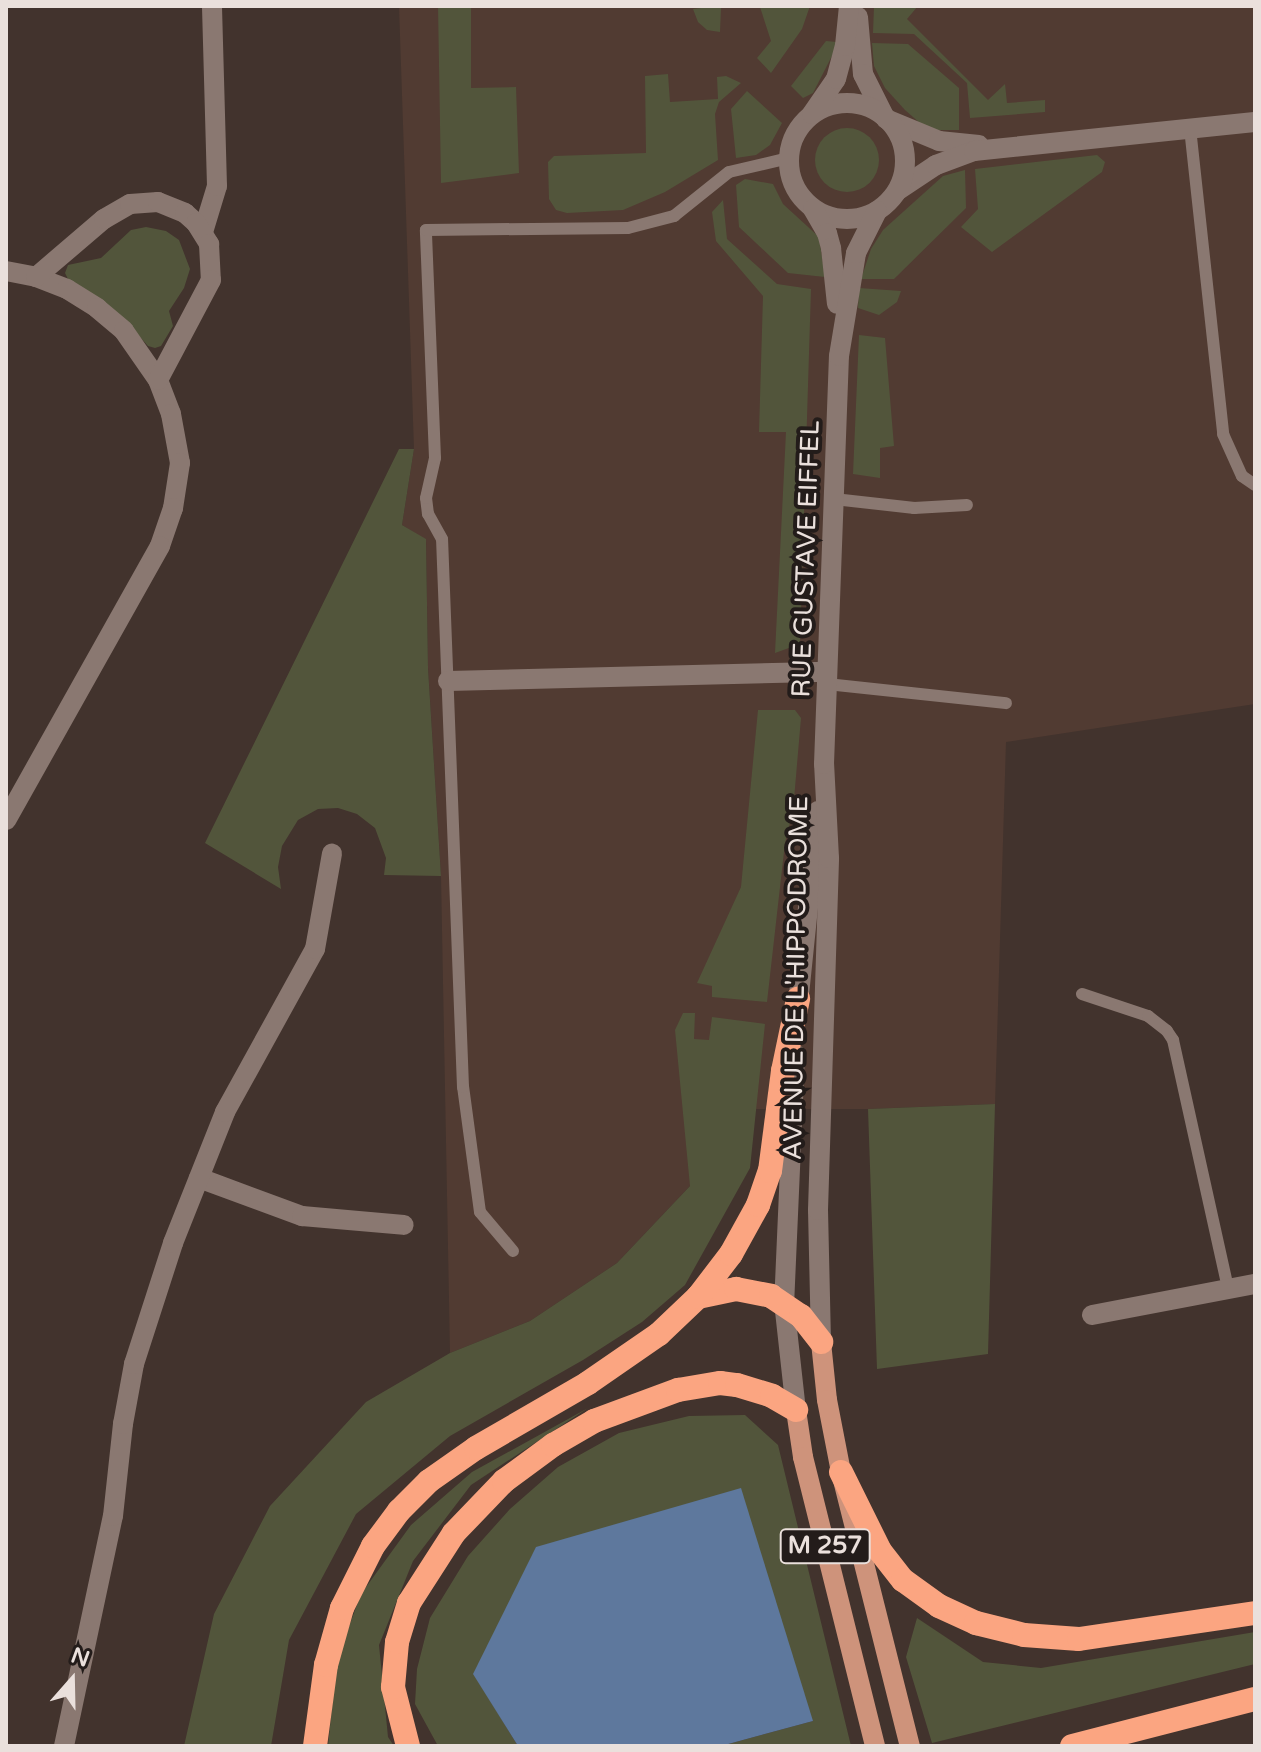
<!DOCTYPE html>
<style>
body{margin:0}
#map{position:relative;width:1261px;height:1752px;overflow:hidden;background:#42332d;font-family:"Varela Round",sans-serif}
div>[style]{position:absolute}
.built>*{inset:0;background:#513b32}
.green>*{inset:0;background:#52553b}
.round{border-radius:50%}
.water>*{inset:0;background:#5e789d}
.lane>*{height:12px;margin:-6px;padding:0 6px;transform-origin:6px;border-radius:6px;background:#8a7871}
.street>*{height:20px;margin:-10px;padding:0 10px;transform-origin:10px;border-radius:10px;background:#8a7871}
.secondary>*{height:20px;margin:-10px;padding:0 10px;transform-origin:10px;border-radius:10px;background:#8a7871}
.secondary>.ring{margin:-10px;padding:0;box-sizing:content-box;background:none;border:20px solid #8a7871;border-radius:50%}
.primary>*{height:20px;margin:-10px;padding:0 10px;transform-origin:10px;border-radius:10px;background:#ce937b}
.highway>*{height:24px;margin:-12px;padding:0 12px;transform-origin:12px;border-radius:12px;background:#fba581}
span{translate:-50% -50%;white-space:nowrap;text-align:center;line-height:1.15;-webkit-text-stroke:8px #231c1a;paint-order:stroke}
.shield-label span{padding:2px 6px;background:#231c1a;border:2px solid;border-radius:6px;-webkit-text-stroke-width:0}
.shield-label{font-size:24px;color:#eae0dc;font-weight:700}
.street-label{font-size:26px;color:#eae0dc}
.frame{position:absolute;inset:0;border:8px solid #eae0dc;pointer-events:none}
.north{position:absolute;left:32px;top:1640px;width:80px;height:80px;-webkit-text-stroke:6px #231c1a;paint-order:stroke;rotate:20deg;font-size:22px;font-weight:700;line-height:32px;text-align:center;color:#eae0dc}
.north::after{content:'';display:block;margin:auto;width:28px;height:36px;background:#eae0dc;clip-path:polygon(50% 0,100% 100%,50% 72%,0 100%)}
</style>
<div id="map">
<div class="built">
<div style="clip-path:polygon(399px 6px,1255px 6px,1255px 704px,1006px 742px,995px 1104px,868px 1109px,753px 1109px,690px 1186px,617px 1263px,530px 1321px,450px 1353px,441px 876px,428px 668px,426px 540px,402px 525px,414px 449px)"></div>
</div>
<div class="green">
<div style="clip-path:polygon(438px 6px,471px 6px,471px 88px,516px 87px,519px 173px,441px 183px)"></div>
<div style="clip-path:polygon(717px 6px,810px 6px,802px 29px,771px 73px,757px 58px,771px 41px,760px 7px,721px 8px,720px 32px,707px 30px,698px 22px,693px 9px)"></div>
<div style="clip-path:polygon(874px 6px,918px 6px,907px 19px,988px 100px,1005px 84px,1007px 103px,1045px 100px,1045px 112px,970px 118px,967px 83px,914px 34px,873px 33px)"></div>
<div style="clip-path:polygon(826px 41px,837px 42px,834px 52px,813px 93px,803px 98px,791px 86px)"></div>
<div style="clip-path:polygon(872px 43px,908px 44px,959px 88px,959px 130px,937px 130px,921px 124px,905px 110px,885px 88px,874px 66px)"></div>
<div style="clip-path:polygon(668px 74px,670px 102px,718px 99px,717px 77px,726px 76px,741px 83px,719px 102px,715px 114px,718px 160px,665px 192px,623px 210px,567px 213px,556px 210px,549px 199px,548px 162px,554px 156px,646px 153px,645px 76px)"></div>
<div style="clip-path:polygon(747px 91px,782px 123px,770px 145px,756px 155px,736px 158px,731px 109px)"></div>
<div class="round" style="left:815px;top:128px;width:64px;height:64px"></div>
<div style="clip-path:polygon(1097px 155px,1105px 162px,1102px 172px,992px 252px,961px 227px,978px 209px,975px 169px)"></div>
<div style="clip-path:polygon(965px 170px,966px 208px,894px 279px,861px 279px,871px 249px,883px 230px,943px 176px)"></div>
<div style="clip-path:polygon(745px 179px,773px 184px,783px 204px,819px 237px,825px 277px,788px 273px,739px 227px,736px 185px)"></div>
<div style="clip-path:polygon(723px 200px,727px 239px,777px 284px,811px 289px,800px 644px,775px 653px,786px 432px,759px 432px,763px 296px,716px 241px,712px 212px)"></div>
<div style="clip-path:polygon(146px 227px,166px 231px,179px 240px,190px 269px,184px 288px,169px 311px,173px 326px,161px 346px,155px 348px,148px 346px,124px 319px,68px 279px,65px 273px,68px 265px,101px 258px,131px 230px)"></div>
<div style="clip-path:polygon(859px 288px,901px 291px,897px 302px,879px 315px,858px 308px)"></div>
<div style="clip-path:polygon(859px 335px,885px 338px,894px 446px,880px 448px,880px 478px,853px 474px)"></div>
<div style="clip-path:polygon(399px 449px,414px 449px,402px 525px,426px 539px,428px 668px,441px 876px,384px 875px,386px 858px,375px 828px,357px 814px,338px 808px,318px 809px,298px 820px,282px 846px,278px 867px,281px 889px,205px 843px)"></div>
<div style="clip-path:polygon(758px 710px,795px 710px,801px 718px,793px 811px,785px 843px,767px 1002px,712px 997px,712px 986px,697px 983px,741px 887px)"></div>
<div style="clip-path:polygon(683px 1013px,695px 1013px,694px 1039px,709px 1040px,712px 1017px,765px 1024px,750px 1168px,685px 1285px,642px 1322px,583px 1360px,450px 1436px,356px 1514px,289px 1640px,271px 1746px,184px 1746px,214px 1614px,270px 1506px,366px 1402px,450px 1353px,530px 1321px,617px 1263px,690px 1186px,675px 1030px)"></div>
<div style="clip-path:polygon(995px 1104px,988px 1354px,877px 1369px,868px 1109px)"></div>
<div style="clip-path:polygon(588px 1408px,471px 1485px,413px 1561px,379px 1645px,388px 1737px,394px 1746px,328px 1746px,337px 1659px,361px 1594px,411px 1525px,472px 1472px)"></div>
<div style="clip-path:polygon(745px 1415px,778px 1445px,851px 1746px,721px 1746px,813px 1721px,474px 1674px,518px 1746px,438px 1746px,415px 1704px,417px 1669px,430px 1618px,468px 1556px,510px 1509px,558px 1467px,619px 1433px,689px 1416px)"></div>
<div style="clip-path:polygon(917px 1618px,983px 1662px,1041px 1668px,1255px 1632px,1255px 1664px,932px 1743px,906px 1657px)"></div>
</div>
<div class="water">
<div style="clip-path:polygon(741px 1488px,813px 1721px,721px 1746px,518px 1746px,473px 1674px,536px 1547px)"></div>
</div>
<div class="lane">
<div style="left:1190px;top:128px;width:308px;rotate:83.8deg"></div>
<div style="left:1223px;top:434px;width:46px;rotate:65.7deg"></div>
<div style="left:1242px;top:476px;width:16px;rotate:35deg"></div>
<div style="left:834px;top:499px;width:81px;rotate:6.4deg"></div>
<div style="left:914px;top:508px;width:53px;rotate:-3.2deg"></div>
<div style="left:827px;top:684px;width:180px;rotate:6.1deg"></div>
<div style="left:1082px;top:994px;width:70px;rotate:18.4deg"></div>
<div style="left:1148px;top:1016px;width:24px;rotate:38deg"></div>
<div style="left:1167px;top:1031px;width:11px;rotate:56deg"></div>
<div style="left:1173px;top:1040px;width:255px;rotate:77.5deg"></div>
<div style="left:513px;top:1251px;width:51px;rotate:-130.2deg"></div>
<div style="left:480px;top:1212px;width:126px;rotate:-97.7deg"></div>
<div style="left:463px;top:1087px;width:548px;rotate:-92.19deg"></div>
<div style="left:442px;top:539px;width:29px;rotate:-119deg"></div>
<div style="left:428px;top:514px;width:16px;rotate:-97deg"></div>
<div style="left:426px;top:498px;width:41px;rotate:-77.3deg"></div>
<div style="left:435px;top:458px;width:228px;rotate:-92.3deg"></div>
<div style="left:426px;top:230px;width:202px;rotate:-0.6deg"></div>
<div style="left:628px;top:228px;width:48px;rotate:-14.6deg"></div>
<div style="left:674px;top:216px;width:70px;rotate:-38.7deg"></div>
<div style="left:729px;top:172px;width:62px;rotate:-13.1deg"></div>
</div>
<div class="street">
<div style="left:886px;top:119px;width:57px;rotate:22.5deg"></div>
<div style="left:939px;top:141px;width:40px;rotate:5.7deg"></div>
<div style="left:897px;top:191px;width:47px;rotate:-33.7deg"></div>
<div style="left:936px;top:165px;width:40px;rotate:-20.2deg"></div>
<div style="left:974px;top:151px;width:282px;rotate:-5.9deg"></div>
<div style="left:203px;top:232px;width:48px;rotate:-73.1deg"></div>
<div style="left:217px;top:186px;width:180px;rotate:-91.6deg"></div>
<div style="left:6px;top:271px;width:31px;rotate:11deg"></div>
<div style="left:36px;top:277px;width:33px;rotate:21deg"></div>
<div style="left:67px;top:289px;width:36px;rotate:32deg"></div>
<div style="left:97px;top:308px;width:35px;rotate:40deg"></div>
<div style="left:124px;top:331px;width:60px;rotate:55.2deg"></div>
<div style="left:158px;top:380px;width:36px;rotate:69deg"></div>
<div style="left:171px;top:414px;width:50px;rotate:79.6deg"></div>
<div style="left:180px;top:463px;width:46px;rotate:98.8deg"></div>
<div style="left:173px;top:508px;width:40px;rotate:108.9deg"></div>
<div style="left:160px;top:546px;width:314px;rotate:119.3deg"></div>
<div style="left:36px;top:277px;width:89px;rotate:-40.5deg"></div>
<div style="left:104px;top:219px;width:30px;rotate:-30deg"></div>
<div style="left:130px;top:204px;width:28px;rotate:-4deg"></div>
<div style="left:158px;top:202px;width:29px;rotate:22deg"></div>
<div style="left:185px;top:213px;width:15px;rotate:42deg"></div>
<div style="left:196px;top:223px;width:25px;rotate:58deg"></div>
<div style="left:209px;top:244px;width:36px;rotate:87deg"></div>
<div style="left:211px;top:280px;width:113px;rotate:117.9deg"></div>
<div style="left:448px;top:681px;width:379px;rotate:-1.4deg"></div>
<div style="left:199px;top:1178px;width:110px;rotate:20.3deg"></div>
<div style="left:302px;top:1216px;width:102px;rotate:5deg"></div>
<div style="left:1092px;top:1315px;width:166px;rotate:-10.8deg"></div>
<div style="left:64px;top:1746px;width:235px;rotate:-78deg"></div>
<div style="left:113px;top:1516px;width:93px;rotate:-83.8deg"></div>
<div style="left:123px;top:1424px;width:61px;rotate:-79.6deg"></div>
<div style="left:134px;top:1364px;width:127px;rotate:-72.1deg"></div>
<div style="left:173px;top:1243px;width:141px;rotate:-68.3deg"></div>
<div style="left:225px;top:1112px;width:186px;rotate:-61.1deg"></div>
<div style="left:315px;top:949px;width:97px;rotate:-79.9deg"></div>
</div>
<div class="secondary">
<div style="left:858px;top:17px;width:57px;rotate:85deg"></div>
<div style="left:863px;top:74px;width:47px;rotate:63.4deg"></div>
<div class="ring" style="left:789px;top:103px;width:96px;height:96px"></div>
<div style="left:812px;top:114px;width:42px;rotate:-55.6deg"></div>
<div style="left:836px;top:79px;width:34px;rotate:-75deg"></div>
<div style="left:845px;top:46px;width:40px;rotate:-84.3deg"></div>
<div style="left:813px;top:209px;width:28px;rotate:60deg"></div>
<div style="left:827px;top:233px;width:16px;rotate:75deg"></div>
<div style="left:831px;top:248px;width:56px;rotate:83.9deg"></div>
<div style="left:797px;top:1014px;width:204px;rotate:-84.1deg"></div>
<div style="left:795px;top:1054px;width:248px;rotate:92.5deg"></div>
<div style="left:784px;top:1302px;width:109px;rotate:83.7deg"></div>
<div style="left:821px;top:1342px;width:132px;rotate:-91.3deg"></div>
<div style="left:818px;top:1210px;width:352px;rotate:-88.2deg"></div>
<div style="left:829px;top:858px;width:94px;rotate:-93deg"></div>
<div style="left:824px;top:764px;width:408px;rotate:-87.9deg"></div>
<div style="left:839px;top:356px;width:104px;rotate:-80.6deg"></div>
<div style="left:856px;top:253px;width:47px;rotate:-63.4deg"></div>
</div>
<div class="primary">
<div style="left:821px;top:1342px;width:58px;rotate:84.1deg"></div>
<div style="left:827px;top:1400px;width:73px;rotate:79deg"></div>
<div style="left:841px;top:1472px;width:283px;rotate:75.9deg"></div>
<div style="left:796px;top:1410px;width:48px;rotate:81.5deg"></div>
<div style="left:803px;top:1457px;width:298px;rotate:76deg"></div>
</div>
<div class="highway">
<div style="left:698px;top:1297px;width:39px;rotate:-12deg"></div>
<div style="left:736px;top:1289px;width:36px;rotate:11deg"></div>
<div style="left:771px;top:1296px;width:36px;rotate:34deg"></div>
<div style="left:801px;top:1316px;width:33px;rotate:52deg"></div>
<div style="left:841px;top:1472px;width:88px;rotate:63.7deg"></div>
<div style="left:880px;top:1551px;width:37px;rotate:52deg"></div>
<div style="left:903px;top:1580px;width:44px;rotate:35.8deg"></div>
<div style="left:939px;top:1606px;width:41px;rotate:24.7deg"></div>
<div style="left:976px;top:1623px;width:49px;rotate:14deg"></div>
<div style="left:1024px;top:1635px;width:55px;rotate:4.2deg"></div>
<div style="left:1079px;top:1639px;width:178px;rotate:-8.4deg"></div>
<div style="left:315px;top:1746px;width:82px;rotate:-82.3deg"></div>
<div style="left:326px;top:1665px;width:59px;rotate:-74.3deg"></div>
<div style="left:342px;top:1608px;width:69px;rotate:-63.4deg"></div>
<div style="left:373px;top:1546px;width:44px;rotate:-53.4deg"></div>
<div style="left:399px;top:1511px;width:42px;rotate:-45deg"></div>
<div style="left:429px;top:1481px;width:57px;rotate:-35.1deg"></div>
<div style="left:476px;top:1448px;width:129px;rotate:-30.1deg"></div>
<div style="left:588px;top:1383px;width:86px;rotate:-34.6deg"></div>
<div style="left:659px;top:1334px;width:54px;rotate:-43.5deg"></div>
<div style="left:698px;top:1297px;width:54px;rotate:-52.5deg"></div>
<div style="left:731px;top:1254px;width:56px;rotate:-61.1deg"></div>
<div style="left:758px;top:1205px;width:36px;rotate:-71deg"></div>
<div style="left:770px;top:1171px;width:101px;rotate:-82.6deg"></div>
<div style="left:783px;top:1071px;width:74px;rotate:-78.2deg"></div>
<div style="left:408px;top:1746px;width:61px;rotate:-104.3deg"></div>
<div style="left:393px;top:1687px;width:45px;rotate:-84.9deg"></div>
<div style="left:397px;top:1642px;width:41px;rotate:-72.9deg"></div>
<div style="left:409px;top:1603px;width:83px;rotate:-57.3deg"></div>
<div style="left:454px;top:1533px;width:72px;rotate:-46.1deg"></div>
<div style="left:504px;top:1481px;width:61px;rotate:-36.3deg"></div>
<div style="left:553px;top:1445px;width:48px;rotate:-30.3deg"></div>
<div style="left:594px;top:1421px;width:90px;rotate:-20.3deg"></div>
<div style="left:678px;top:1390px;width:43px;rotate:-9.5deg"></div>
<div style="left:720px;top:1383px;width:17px;rotate:7deg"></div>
<div style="left:737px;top:1385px;width:37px;rotate:17deg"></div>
<div style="left:772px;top:1396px;width:28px;rotate:30deg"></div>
<div style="left:1072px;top:1746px;width:189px;rotate:-14.4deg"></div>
</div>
<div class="shield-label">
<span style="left:825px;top:1546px">M 257</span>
</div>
<div class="street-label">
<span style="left:806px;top:559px;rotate:-88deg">RUE GUSTAVE EIFFEL</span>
<span style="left:796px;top:978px;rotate:-89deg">AVENUE DE L'HIPPODROME</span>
</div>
<div class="frame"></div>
<div class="north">N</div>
</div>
